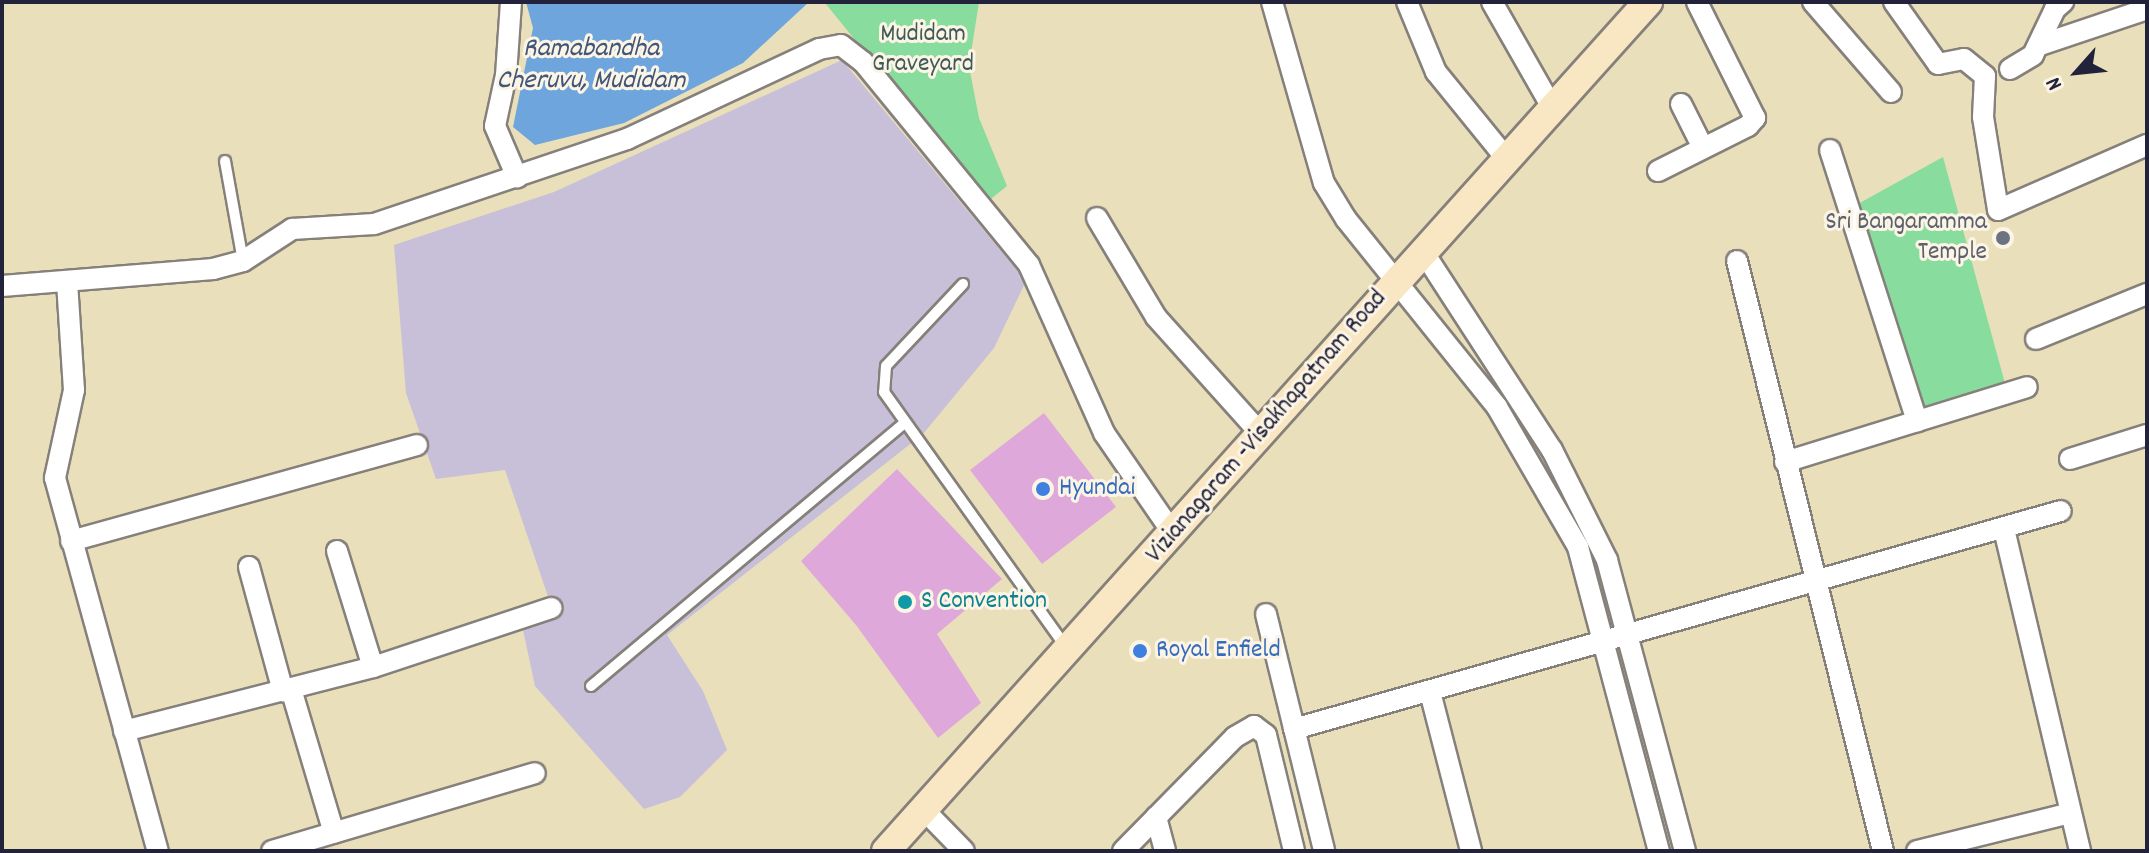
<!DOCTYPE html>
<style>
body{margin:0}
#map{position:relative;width:2149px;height:853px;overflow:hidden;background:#e9dfbb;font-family:Dekko,sans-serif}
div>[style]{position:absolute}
.industrial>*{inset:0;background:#c8bfd8}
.green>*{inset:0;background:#87dc9e}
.water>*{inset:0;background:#6ea5dc}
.building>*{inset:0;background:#dea9da}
.roads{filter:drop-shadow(2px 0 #86807b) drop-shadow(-2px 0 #86807b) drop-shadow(0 2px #86807b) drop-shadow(0 -2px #86807b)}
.lane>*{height:10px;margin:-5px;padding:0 5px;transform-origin:5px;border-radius:5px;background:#fff}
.street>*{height:20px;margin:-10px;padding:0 10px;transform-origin:10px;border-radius:10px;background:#fff}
.secondary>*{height:28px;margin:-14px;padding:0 14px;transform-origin:14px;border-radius:14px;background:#f9e7c3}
.dots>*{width:22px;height:22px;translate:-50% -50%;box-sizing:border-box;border:4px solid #fcf5e5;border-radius:50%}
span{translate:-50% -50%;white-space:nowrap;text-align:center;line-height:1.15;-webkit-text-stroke:6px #fcf5e5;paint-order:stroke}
.park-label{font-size:26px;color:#405a59}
.worship-label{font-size:26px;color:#5b616d}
.right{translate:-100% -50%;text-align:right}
.street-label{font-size:26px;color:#22223b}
.shop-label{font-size:26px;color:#366cbe}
.left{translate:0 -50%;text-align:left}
.culture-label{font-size:26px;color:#0d838f}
.water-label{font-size:28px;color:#40567b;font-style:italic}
.frame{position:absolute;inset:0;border:4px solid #22223b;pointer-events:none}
.north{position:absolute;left:2037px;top:32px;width:80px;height:80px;-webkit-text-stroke:6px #fcf5e5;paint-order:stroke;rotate:243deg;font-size:22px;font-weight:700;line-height:32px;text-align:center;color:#22223b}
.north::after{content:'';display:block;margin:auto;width:28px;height:36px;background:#22223b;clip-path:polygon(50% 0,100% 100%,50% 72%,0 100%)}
</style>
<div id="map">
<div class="industrial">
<div style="clip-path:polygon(842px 60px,1026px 281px,994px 348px,923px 434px,667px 635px,703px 691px,727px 750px,680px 797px,644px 809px,535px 686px,523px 630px,555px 617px,505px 470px,436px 479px,406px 393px,394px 245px,554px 192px)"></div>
</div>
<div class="green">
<div style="clip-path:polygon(979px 2px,969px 66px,979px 118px,1007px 186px,987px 202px,825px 3px)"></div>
<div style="clip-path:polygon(1943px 157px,2006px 387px,1920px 415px,1856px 205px)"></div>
</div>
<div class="water">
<div style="clip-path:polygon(526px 2px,809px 2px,743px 63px,624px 123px,535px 145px,513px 127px,533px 28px)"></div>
</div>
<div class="building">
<div style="clip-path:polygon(1044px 413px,1116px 507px,1042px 564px,970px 470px)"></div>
<div style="clip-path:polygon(897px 469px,1002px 579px,937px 634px,981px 703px,938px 738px,856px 625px,801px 561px)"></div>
</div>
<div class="roads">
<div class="lane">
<div style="left:225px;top:161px;width:102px;rotate:79.8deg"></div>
<div style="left:963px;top:284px;width:112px;rotate:133.2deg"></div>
<div style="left:886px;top:366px;width:26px;rotate:94deg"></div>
<div style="left:884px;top:392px;width:312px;rotate:54.5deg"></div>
<div style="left:591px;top:686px;width:407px;rotate:-40deg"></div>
</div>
<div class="street">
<div style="left:511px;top:2px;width:73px;rotate:93.9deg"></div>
<div style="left:506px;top:75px;width:52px;rotate:102.2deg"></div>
<div style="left:495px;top:126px;width:56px;rotate:66.7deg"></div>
<div style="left:1272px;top:2px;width:188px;rotate:74deg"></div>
<div style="left:1324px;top:183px;width:42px;rotate:58.6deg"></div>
<div style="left:1346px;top:219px;width:241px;rotate:51.2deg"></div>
<div style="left:1497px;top:407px;width:162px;rotate:59.9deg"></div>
<div style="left:1578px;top:547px;width:315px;rotate:75.1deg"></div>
<div style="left:1407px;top:2px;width:76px;rotate:67.5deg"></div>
<div style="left:1436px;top:72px;width:111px;rotate:50.9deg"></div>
<div style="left:1492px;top:2px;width:121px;rotate:60.3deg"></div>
<div style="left:1813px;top:2px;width:119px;rotate:49.1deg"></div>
<div style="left:1894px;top:2px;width:76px;rotate:54.6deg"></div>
<div style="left:1938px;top:64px;width:26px;rotate:-11deg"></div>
<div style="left:1964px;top:59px;width:27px;rotate:39deg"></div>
<div style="left:1985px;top:76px;width:41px;rotate:92.8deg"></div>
<div style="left:1983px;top:117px;width:94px;rotate:80.8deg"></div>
<div style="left:1998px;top:210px;width:163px;rotate:-23.6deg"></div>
<div style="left:2040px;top:45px;width:113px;rotate:-18.6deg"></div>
<div style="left:2010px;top:69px;width:27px;rotate:-31deg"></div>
<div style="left:2033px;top:55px;width:51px;rotate:-64.4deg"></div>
<div style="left:2055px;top:9px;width:11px;rotate:-41deg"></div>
<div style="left:1681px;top:104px;width:49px;rotate:63.4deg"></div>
<div style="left:1830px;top:150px;width:285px;rotate:72.2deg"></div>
<div style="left:1658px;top:171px;width:101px;rotate:-26.6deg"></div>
<div style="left:1748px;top:126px;width:11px;rotate:-49deg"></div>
<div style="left:1755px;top:118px;width:130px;rotate:-116.6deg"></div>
<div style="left:1097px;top:218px;width:115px;rotate:59.2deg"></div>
<div style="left:1156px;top:317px;width:157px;rotate:48.1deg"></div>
<div style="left:1422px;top:250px;width:239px;rotate:57deg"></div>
<div style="left:1552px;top:450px;width:123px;rotate:63.4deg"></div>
<div style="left:1607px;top:560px;width:301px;rotate:75deg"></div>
<div style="left:1737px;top:261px;width:608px;rotate:76.1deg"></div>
<div style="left:67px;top:282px;width:108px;rotate:86.3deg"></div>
<div style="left:74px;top:390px;width:90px;rotate:102.2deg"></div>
<div style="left:55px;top:478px;width:387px;rotate:74.6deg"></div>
<div style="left:2px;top:286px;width:212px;rotate:-4.6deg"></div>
<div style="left:213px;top:269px;width:31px;rotate:-15deg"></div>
<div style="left:243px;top:261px;width:59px;rotate:-33.1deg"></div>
<div style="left:292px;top:229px;width:82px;rotate:-3.5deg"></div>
<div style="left:374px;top:224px;width:267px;rotate:-18.6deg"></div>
<div style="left:627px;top:139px;width:212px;rotate:-25.1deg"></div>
<div style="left:819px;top:49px;width:22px;rotate:-10deg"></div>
<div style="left:841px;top:45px;width:28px;rotate:38deg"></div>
<div style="left:863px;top:62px;width:262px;rotate:50.7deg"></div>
<div style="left:1029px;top:265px;width:184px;rotate:65.9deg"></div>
<div style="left:1104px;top:433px;width:124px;rotate:55.5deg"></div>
<div style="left:2036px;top:339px;width:120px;rotate:-22.1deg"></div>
<div style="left:2070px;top:459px;width:81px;rotate:-17.3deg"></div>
<div style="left:1785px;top:462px;width:253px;rotate:-17.2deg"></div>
<div style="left:2004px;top:529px;width:331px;rotate:76.7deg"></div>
<div style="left:71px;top:541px;width:359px;rotate:-15.5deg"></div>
<div style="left:337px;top:551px;width:121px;rotate:72.8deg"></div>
<div style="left:249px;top:567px;width:129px;rotate:74.7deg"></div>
<div style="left:1266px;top:614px;width:244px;rotate:76.2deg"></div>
<div style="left:291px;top:689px;width:150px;rotate:73.4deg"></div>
<div style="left:1430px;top:692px;width:164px;rotate:75.5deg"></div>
<div style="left:1294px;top:729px;width:797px;rotate:-15.87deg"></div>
<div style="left:124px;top:731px;width:257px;rotate:-14.4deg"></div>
<div style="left:373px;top:667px;width:188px;rotate:-18.3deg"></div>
<div style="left:924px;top:810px;width:57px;rotate:45.7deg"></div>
<div style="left:1156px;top:817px;width:35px;rotate:75deg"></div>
<div style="left:272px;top:851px;width:274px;rotate:-16.5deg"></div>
<div style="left:1123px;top:851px;width:160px;rotate:-45.5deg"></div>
<div style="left:1235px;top:737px;width:22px;rotate:-30deg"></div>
<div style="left:1254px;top:726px;width:15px;rotate:37deg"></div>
<div style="left:1266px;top:735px;width:119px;rotate:76.4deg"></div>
<div style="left:1917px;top:851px;width:158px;rotate:-13.9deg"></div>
</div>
<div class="secondary">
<div style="left:886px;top:851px;width:1141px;rotate:-48.09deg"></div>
</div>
</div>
<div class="dots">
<div style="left:2003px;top:238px;background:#6b7280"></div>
<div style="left:1043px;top:489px;background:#3f7fe0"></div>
<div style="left:905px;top:602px;background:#0f9aa8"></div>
<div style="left:1140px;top:651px;background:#3f7fe0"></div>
</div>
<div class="park-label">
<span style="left:923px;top:50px">Mudidam<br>Graveyard</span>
</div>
<div class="worship-label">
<span class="right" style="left:1987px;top:238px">Sri Bangaramma<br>Temple</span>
</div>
<div class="street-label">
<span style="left:1267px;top:427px;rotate:-49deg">Vizianagaram -Visakhapatnam Road</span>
</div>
<div class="shop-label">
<span class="left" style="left:1059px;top:489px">Hyundai</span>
<span class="left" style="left:1156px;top:651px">Royal Enfield</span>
</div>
<div class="culture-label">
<span class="left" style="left:921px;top:602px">S Convention</span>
</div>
<div class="water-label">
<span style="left:591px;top:66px">Ramabandha<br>Cheruvu, Mudidam</span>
</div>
<div class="frame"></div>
<div class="north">N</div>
</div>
